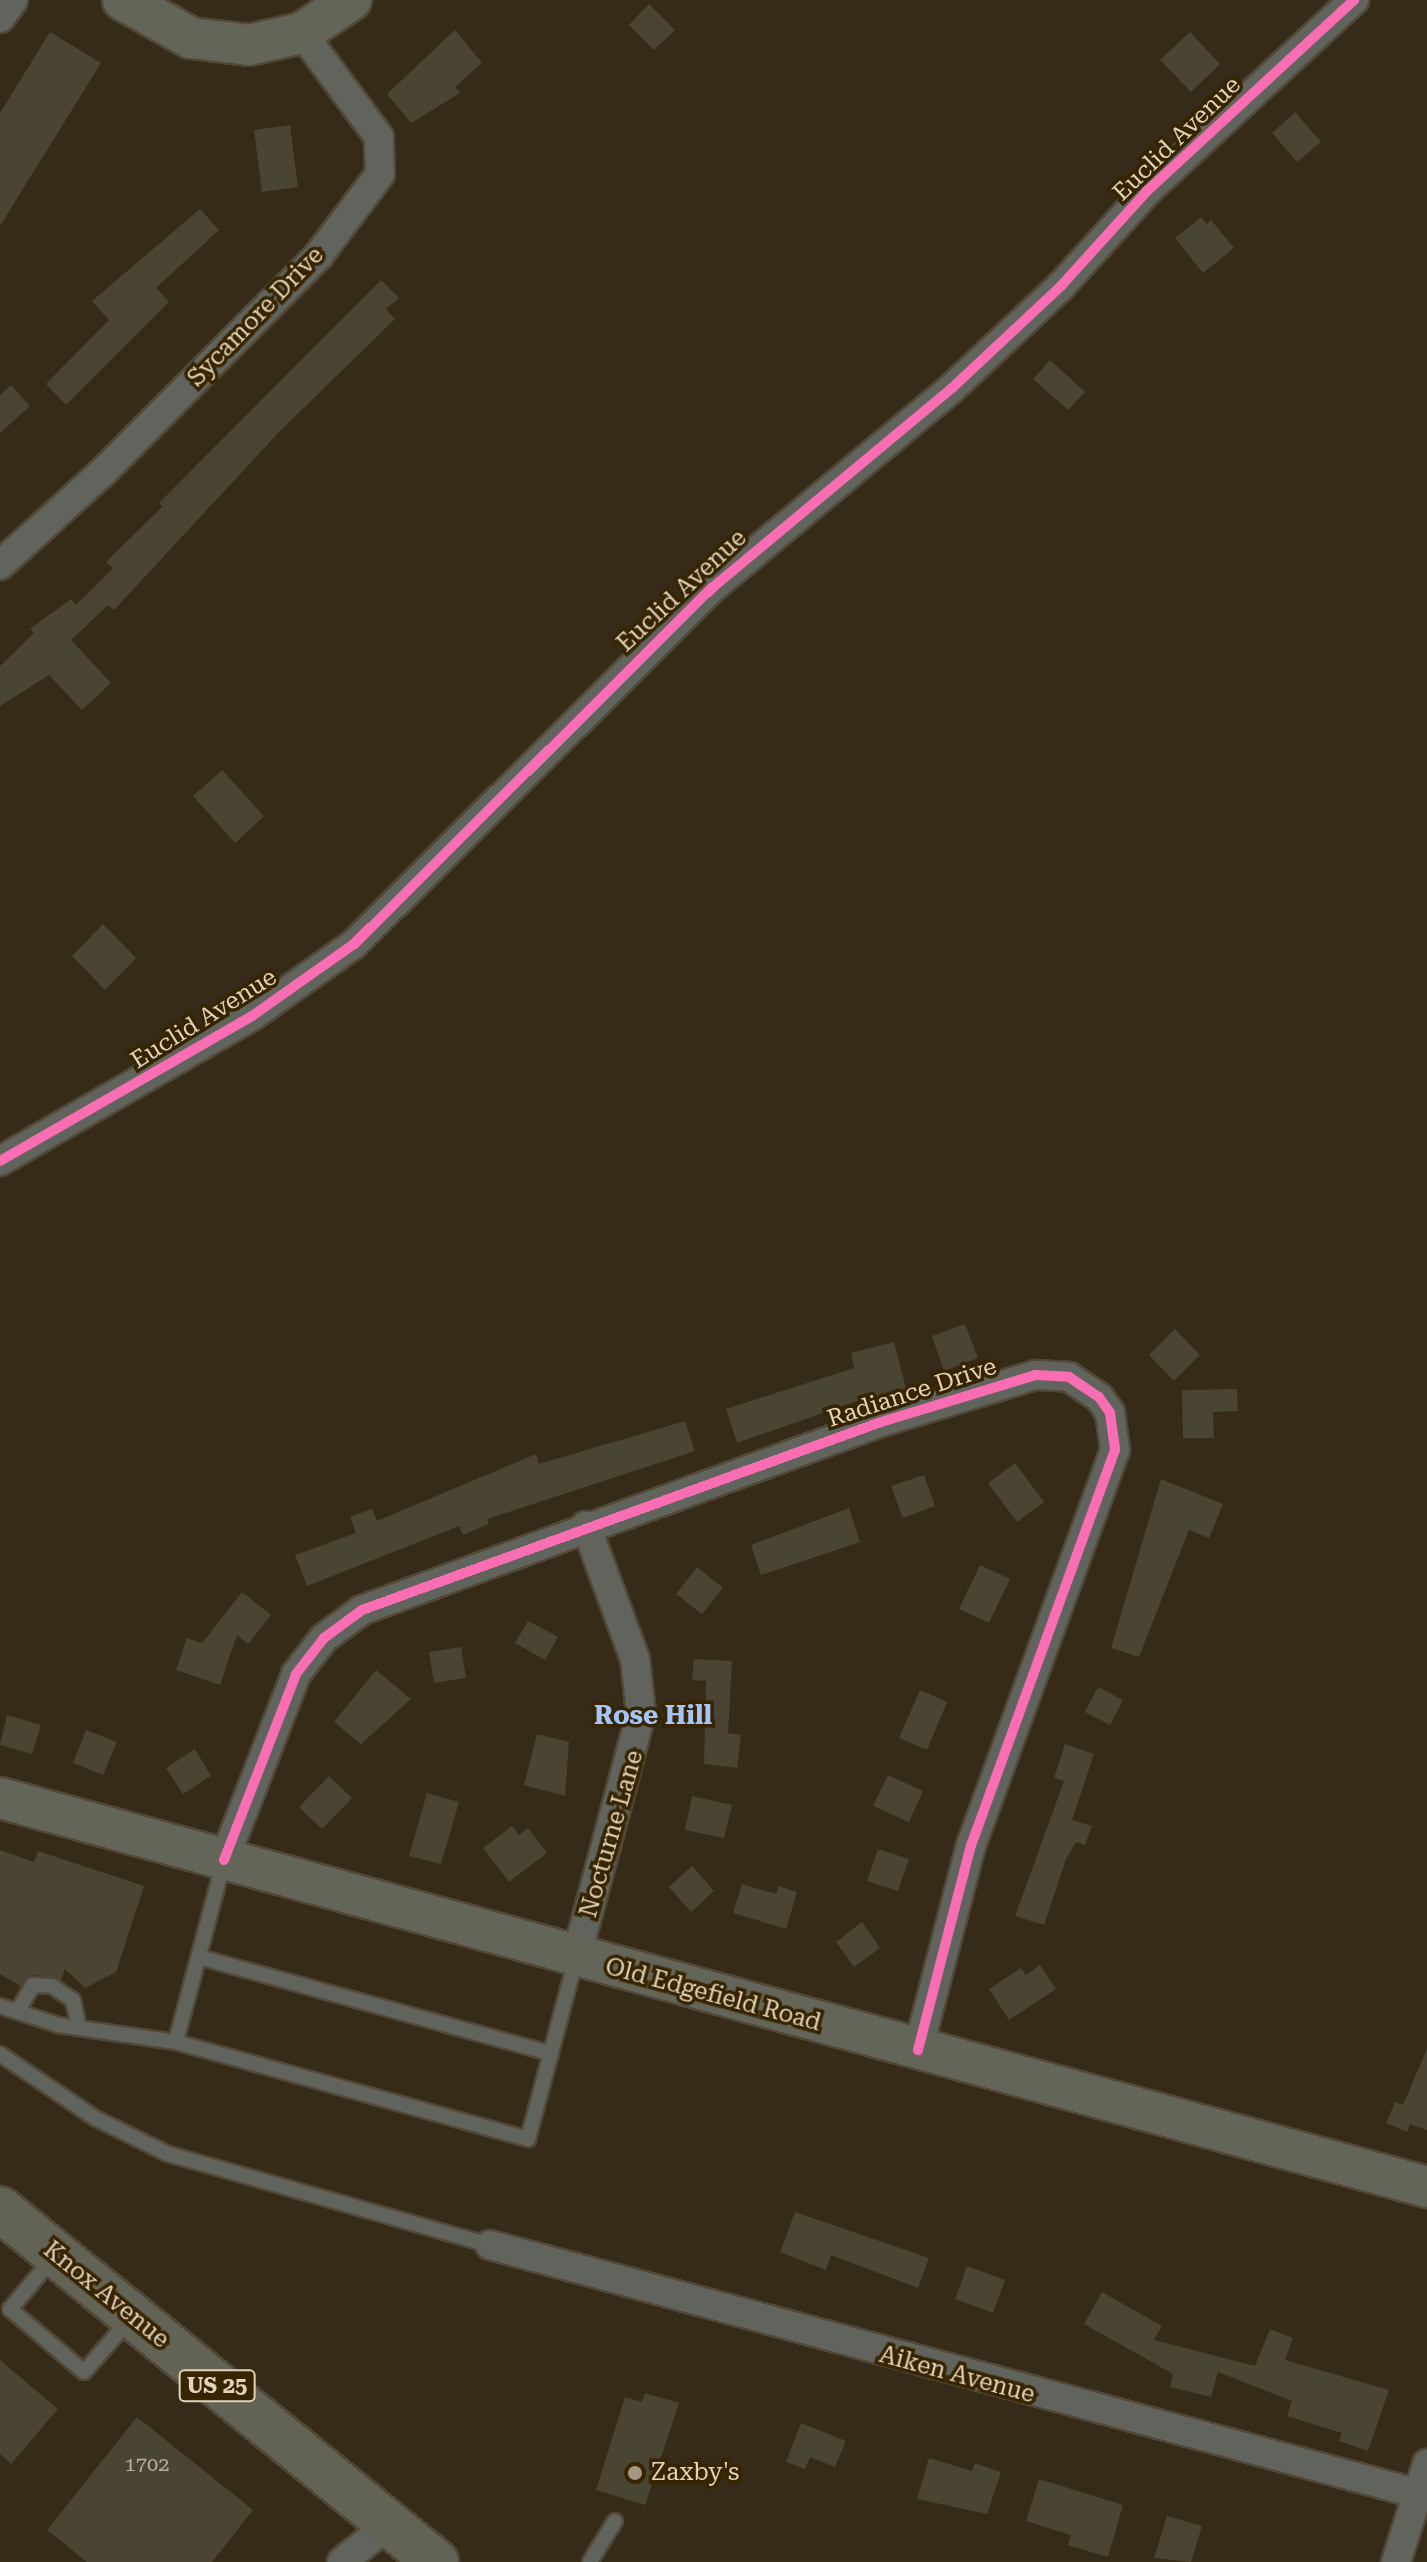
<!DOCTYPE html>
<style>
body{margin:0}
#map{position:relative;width:1427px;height:2562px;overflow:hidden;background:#352b18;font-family:"Roboto Serif",serif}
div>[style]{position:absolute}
.building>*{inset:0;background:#4a4432}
.roads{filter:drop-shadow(2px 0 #524838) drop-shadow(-2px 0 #524838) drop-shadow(0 2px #524838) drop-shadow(0 -2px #524838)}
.lane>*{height:14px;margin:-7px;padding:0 7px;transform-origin:7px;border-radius:7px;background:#61645c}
.street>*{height:28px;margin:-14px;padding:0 14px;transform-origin:14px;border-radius:14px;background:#61645c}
.secondary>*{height:40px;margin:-20px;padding:0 20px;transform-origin:20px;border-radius:20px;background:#636559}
.primary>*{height:44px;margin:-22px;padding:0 22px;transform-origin:22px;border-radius:22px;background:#626255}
.cycleway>*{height:10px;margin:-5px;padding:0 5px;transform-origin:5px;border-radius:5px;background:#f96db3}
.dots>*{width:22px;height:22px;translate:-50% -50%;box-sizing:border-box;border:4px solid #372501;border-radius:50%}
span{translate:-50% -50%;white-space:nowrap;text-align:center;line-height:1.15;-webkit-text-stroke:7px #372501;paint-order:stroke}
.number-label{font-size:20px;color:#bcaf9a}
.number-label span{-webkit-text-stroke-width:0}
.shield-label span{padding:2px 6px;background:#372501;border:2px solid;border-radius:6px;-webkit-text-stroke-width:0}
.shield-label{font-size:22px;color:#e2d3bc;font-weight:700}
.street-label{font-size:24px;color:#e2d3bc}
.poi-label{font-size:24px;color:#e2d3bc}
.left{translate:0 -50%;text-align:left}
.neighbourhood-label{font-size:26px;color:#a5c4f7;font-weight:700}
</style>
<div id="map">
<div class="building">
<div style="clip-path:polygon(649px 4px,675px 30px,654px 50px,629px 25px)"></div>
<div style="clip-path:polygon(455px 30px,482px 63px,455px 87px,460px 93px,411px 123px,387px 94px)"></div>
<div style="clip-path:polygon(50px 32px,101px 63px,0 226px,0 113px)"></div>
<div style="clip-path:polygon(1190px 32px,1220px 64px,1191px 92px,1160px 60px)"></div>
<div style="clip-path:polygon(1295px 112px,1321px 142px,1297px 162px,1272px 133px)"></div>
<div style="clip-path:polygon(290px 125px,298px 187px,262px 192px,254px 130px)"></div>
<div style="clip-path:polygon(200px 209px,219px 230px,156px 288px,169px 302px,66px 405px,46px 384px,109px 320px,92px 301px)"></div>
<div style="clip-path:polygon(1201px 217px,1207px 224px,1211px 220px,1234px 248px,1203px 273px,1175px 238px)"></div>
<div style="clip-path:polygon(381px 280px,399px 298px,386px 309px,395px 319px,280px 431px,114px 610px,108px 605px,71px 640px,111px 683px,82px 710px,49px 675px,0 706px,0 666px,34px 633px,30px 629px,71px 599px,76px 605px,113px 568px,106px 562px,162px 507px,159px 503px)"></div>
<div style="clip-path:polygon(1050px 360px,1085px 392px,1068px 410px,1033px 379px)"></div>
<div style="clip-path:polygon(11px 385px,30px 406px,0 433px,0 395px)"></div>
<div style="clip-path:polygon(222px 770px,264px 816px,235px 843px,193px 796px)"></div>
<div style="clip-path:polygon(103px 924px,136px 958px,105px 990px,72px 956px)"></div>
<div style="clip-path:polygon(965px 1324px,978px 1358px,944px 1371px,932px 1336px)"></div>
<div style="clip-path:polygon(1175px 1329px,1200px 1355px,1174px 1381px,1149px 1355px)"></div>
<div style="clip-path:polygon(894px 1342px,907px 1392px,864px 1404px,863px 1399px,737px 1443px,726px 1409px,854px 1368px,851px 1353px)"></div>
<div style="clip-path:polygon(1237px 1389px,1238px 1411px,1213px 1412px,1214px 1438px,1183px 1438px,1182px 1390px)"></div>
<div style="clip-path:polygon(685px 1421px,695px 1451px,487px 1519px,489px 1524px,463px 1535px,459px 1526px,307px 1586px,295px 1555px,356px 1533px,350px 1517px,372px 1509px,377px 1521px,536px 1454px,539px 1464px)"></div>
<div style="clip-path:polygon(1015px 1463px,1044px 1502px,1017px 1522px,988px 1483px)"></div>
<div style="clip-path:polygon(924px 1475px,935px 1506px,903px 1518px,891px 1486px)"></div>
<div style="clip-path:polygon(1161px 1479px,1223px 1504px,1209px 1538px,1189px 1530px,1139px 1657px,1111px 1648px)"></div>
<div style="clip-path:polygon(849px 1508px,860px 1542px,761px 1575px,751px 1545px)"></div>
<div style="clip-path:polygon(980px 1565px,1010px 1579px,989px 1623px,959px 1609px)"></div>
<div style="clip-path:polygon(697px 1567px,723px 1588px,702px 1614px,676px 1594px)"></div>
<div style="clip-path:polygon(242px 1592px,271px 1615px,248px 1644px,237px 1635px,220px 1685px,176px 1670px,187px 1638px,202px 1643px)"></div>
<div style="clip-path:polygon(528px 1621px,558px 1637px,545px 1660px,515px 1643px)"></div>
<div style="clip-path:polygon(461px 1647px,466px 1678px,434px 1683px,429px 1652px)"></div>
<div style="clip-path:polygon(694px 1659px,732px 1661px,728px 1733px,741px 1735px,737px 1768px,704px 1764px,706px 1681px,692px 1680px)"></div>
<div style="clip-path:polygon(376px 1670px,411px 1699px,361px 1744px,334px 1722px)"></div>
<div style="clip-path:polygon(1098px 1687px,1123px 1700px,1110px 1725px,1085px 1712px)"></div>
<div style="clip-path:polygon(920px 1690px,947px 1702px,927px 1750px,899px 1738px)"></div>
<div style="clip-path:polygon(7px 1715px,41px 1725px,32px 1754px,0 1745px)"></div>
<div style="clip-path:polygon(86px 1730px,117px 1742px,103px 1775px,73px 1763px)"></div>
<div style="clip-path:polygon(537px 1734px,569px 1742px,565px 1796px,524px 1785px)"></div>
<div style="clip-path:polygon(1065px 1744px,1094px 1754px,1072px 1820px,1092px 1826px,1085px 1845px,1076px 1842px,1066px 1859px,1044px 1925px,1015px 1916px,1064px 1781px,1054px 1778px)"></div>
<div style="clip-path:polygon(195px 1749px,211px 1776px,183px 1794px,166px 1768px)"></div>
<div style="clip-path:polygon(888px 1775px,923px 1791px,909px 1822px,873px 1806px)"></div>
<div style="clip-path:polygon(329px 1776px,352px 1798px,322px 1829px,299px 1807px)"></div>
<div style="clip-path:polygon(427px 1793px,459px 1802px,441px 1864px,409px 1856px)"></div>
<div style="clip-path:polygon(692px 1796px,732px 1805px,724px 1838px,685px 1830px)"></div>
<div style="clip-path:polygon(512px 1826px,519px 1835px,528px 1828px,547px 1853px,509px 1882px,483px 1848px)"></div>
<div style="clip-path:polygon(878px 1849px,909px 1859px,898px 1891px,867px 1881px)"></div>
<div style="clip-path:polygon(0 1850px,34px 1862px,38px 1851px,144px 1886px,116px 1972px,85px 1988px,65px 1969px,61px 1980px,33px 1975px,21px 1986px,0 1974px)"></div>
<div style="clip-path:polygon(692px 1866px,714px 1891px,691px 1912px,669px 1887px)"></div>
<div style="clip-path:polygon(742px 1884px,776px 1894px,779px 1886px,797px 1892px,786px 1929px,733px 1913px)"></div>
<div style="clip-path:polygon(862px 1922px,880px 1948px,854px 1967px,836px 1942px)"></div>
<div style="clip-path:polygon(1040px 1965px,1056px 1989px,1009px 2020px,989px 1989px,1021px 1968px,1026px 1975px)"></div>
<div style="clip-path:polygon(1427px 2049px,1427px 2130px,1410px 2124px,1407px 2132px,1386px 2123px,1395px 2102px,1403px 2105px)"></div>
<div style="clip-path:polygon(795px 2212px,929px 2258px,918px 2288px,831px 2255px,826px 2270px,780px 2252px)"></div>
<div style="clip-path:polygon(967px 2266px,1005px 2280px,993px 2313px,955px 2299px)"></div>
<div style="clip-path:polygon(1102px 2292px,1162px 2326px,1154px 2340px,1255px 2366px,1270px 2329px,1293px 2338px,1285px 2360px,1389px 2390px,1368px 2451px,1339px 2441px,1342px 2433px,1287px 2416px,1292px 2401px,1218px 2372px,1211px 2397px,1170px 2387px,1173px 2374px,1084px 2324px)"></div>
<div style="clip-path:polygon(0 2360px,58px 2409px,11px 2464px,0 2454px)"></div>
<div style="clip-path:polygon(645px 2393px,679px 2403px,645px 2505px,596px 2490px,625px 2397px,642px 2402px)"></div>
<div style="clip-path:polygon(137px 2417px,253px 2510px,212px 2562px,87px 2562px,47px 2530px)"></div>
<div style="clip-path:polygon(801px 2423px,846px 2441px,835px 2467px,810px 2457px,805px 2469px,786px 2462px)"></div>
<div style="clip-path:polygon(929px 2458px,972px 2471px,975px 2463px,1001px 2472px,987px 2514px,917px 2499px)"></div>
<div style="clip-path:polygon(1039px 2479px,1123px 2505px,1108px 2557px,1068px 2545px,1071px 2535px,1026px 2521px)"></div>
<div style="clip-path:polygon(1167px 2516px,1202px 2526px,1191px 2562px,1154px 2558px)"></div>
</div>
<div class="roads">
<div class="lane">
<div style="left:224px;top:1861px;width:187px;rotate:104.9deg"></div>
<div style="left:176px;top:2042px;width:365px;rotate:15.4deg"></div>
<div style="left:528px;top:2139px;width:187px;rotate:-75.1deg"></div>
<div style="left:199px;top:1957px;width:365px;rotate:15.3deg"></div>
<div style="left:0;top:2006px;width:61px;rotate:18.1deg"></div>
<div style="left:58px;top:2025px;width:119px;rotate:8.2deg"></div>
<div style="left:19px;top:2009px;width:28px;rotate:-60deg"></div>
<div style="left:33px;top:1985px;width:19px;rotate:3deg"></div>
<div style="left:52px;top:1986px;width:25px;rotate:34deg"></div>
<div style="left:73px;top:2000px;width:24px;rotate:78deg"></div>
<div style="left:0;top:2054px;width:115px;rotate:34deg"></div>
<div style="left:95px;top:2118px;width:81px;rotate:26.3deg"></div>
<div style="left:168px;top:2154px;width:335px;rotate:15.8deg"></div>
<div style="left:53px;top:2258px;width:67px;rotate:130.1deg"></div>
<div style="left:10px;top:2309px;width:97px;rotate:40.4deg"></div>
<div style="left:84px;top:2372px;width:70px;rotate:-49deg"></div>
<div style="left:590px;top:2562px;width:48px;rotate:-58.6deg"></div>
</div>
<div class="street">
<div style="left:0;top:18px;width:22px;rotate:-54deg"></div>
<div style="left:0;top:565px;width:139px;rotate:-42.1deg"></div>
<div style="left:103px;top:472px;width:306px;rotate:-45.1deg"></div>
<div style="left:319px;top:255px;width:101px;rotate:-53deg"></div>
<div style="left:380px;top:174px;width:37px;rotate:-92deg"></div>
<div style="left:379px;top:137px;width:129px;rotate:-126.5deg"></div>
<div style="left:0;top:1161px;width:291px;rotate:-29.9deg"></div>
<div style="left:252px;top:1016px;width:125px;rotate:-35.2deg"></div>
<div style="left:354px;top:944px;width:505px;rotate:-44.84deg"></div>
<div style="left:712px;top:588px;width:311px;rotate:-39.8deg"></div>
<div style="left:951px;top:389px;width:151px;rotate:-43.1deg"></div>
<div style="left:1061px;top:286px;width:128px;rotate:-47.8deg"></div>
<div style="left:1147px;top:191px;width:282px;rotate:-42.7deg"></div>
<div style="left:224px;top:1860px;width:199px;rotate:-68.8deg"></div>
<div style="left:296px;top:1674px;width:46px;rotate:-52.1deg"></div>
<div style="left:324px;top:1638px;width:47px;rotate:-36.4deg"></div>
<div style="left:362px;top:1610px;width:552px;rotate:-19.91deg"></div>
<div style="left:881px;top:1422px;width:162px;rotate:-16.9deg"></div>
<div style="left:1036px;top:1375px;width:33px;rotate:3deg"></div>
<div style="left:1069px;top:1377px;width:36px;rotate:34deg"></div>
<div style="left:1099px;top:1397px;width:19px;rotate:55deg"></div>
<div style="left:1110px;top:1413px;width:37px;rotate:82deg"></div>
<div style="left:1115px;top:1450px;width:420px;rotate:110deg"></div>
<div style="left:971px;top:1845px;width:212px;rotate:104.5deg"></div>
<div style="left:576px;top:1958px;width:253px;rotate:-75.1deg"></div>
<div style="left:641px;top:1713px;width:54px;rotate:-96.3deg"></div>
<div style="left:635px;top:1659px;width:142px;rotate:-110.2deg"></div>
<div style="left:490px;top:2245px;width:970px;rotate:15deg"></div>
<div style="left:342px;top:2562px;width:59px;rotate:-38.8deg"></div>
<div style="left:1396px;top:2562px;width:103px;rotate:-72.4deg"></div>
</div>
<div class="secondary">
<div style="left:123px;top:0;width:78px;rotate:29.2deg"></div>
<div style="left:191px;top:38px;width:58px;rotate:6.9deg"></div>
<div style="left:249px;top:45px;width:54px;rotate:-12.8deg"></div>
<div style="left:302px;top:33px;width:59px;rotate:-34deg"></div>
<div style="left:0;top:1798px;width:1479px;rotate:15.25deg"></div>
</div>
<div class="primary">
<div style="left:0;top:2209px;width:561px;rotate:38.99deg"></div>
</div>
</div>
<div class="cycleway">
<div style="left:0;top:1161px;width:291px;rotate:-29.9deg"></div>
<div style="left:252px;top:1016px;width:125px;rotate:-35.2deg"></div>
<div style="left:354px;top:944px;width:505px;rotate:-44.84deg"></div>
<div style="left:712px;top:588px;width:311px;rotate:-39.8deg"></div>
<div style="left:951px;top:389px;width:151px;rotate:-43.1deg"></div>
<div style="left:1061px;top:286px;width:128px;rotate:-47.8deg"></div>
<div style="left:1147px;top:191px;width:282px;rotate:-42.7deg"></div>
<div style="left:224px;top:1860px;width:199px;rotate:-68.8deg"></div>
<div style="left:296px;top:1674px;width:46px;rotate:-52.1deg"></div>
<div style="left:324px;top:1638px;width:47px;rotate:-36.4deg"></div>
<div style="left:362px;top:1610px;width:552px;rotate:-19.91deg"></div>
<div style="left:881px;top:1422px;width:162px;rotate:-16.9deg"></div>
<div style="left:1036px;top:1375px;width:33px;rotate:3deg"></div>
<div style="left:1069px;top:1377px;width:36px;rotate:34deg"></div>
<div style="left:1099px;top:1397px;width:19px;rotate:55deg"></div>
<div style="left:1110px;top:1413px;width:37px;rotate:82deg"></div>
<div style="left:1115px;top:1450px;width:420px;rotate:110deg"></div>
<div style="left:971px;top:1845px;width:212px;rotate:104.5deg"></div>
</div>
<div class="dots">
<div style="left:635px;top:2473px;background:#a59883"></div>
</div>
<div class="number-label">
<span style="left:147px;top:2464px">1702</span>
</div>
<div class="shield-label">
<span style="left:217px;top:2386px">US 25</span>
</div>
<div class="street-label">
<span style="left:1177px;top:139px;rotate:-44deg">Euclid Avenue</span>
<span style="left:256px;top:317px;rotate:-46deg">Sycamore Drive</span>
<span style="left:682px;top:591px;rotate:-43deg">Euclid Avenue</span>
<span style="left:204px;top:1019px;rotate:-32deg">Euclid Avenue</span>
<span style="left:912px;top:1393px;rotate:-18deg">Radiance Drive</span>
<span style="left:612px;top:1834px;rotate:-74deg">Nocturne Lane</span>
<span style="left:713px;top:1995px;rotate:15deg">Old Edgefield Road</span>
<span style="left:106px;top:2295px;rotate:39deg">Knox Avenue</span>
<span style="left:957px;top:2375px;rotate:15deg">Aiken Avenue</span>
</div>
<div class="poi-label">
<span class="left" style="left:651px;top:2473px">Zaxby's</span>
</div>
<div class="neighbourhood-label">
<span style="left:653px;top:1716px">Rose Hill</span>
</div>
</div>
